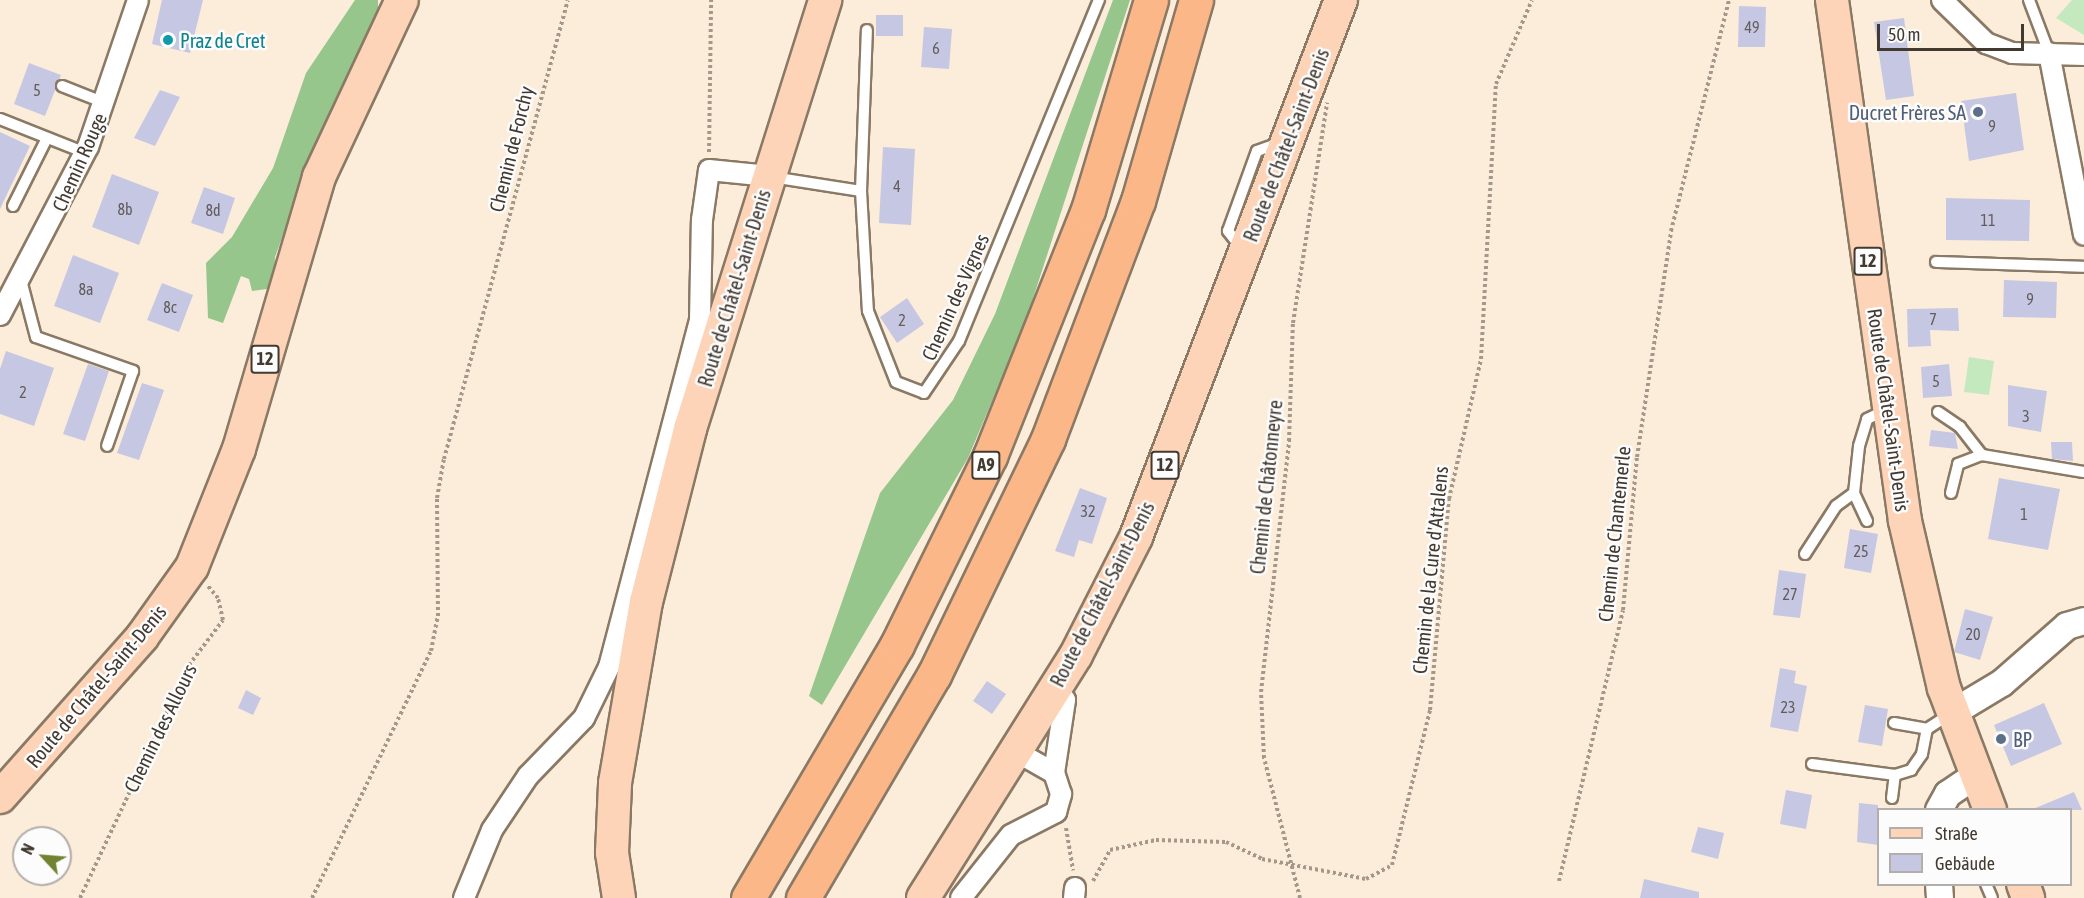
<!DOCTYPE html>
<meta charset="utf-8">
<style>
body{margin:0}
#map{position:relative;width:2084px;height:898px;overflow:hidden;background:#fcedda;font-family:"Asap Condensed",sans-serif}
div>[style]{position:absolute}
.green>*{inset:0;background:#c5e9be}
.forest>*{inset:0;background:#96c68c}
.building>*{inset:0;background:#c6c7e2}
.path>*{height:4px;margin-top:-2px;transform-origin:0;background:repeating-linear-gradient(90deg,#a3988a 0 3px,transparent 0 6px)}
.roads{filter:drop-shadow(2px 0 #8a7964) drop-shadow(-2px 0 #8a7964) drop-shadow(0 2px #8a7964) drop-shadow(0 -2px #8a7964)}
.service>*{height:10px;margin:-5px;padding:0 5px;transform-origin:5px;border-radius:5px;background:#fff}
.minor>*{height:20px;margin:-10px;padding:0 10px;transform-origin:10px;border-radius:10px;background:#fff}
.tertiary>*{height:26px;margin:-13px;padding:0 13px;transform-origin:13px;border-radius:13px;background:#fff}
.primary>*{height:32px;margin:-16px;padding:0 16px;transform-origin:16px;border-radius:16px;background:#fdd4b8}
.motorway>*{height:33px;margin:-16.5px;padding:0 16.5px;transform-origin:16.5px;border-radius:16.5px;background:#fcb789}
.dots>*{width:16px;height:16px;translate:-50% -50%;box-sizing:border-box;border:3px solid #fcfcfc;border-radius:50%}
span{translate:-50% -50%;white-space:nowrap;text-align:center;line-height:1.15;-webkit-text-stroke:5px #fcfcfc;paint-order:stroke}
.number-label{font-size:16px;color:#635d5d}
.number-label span{-webkit-text-stroke-width:0}
.shield-label span{padding:2px 4px;background:#fcfcfc;border:2px solid;border-radius:4px;-webkit-text-stroke-width:0}
.shield-label{font-size:18px;color:#423a31;font-weight:700}
.culture-label{font-size:20px;color:#0d838f}
.left{translate:0 -50%;text-align:left}
.service-label{font-size:20px;color:#4e5e75}
.right{translate:-100% -50%;text-align:right}
.street-label{font-size:20px;color:#423a31}
.legend{position:absolute;left:1877px;top:808px;width:195px;height:78px;box-sizing:border-box;background:#fcfcfc;border:2px solid #b2aeab;margin:0;padding:8px 10px;list-style:none;font-size:18px;color:#423a31}
.legend li{display:flex;align-items:center;gap:12px;height:30px}
.legend b{width:30px;border:2px solid #b2aeab}
.north{position:absolute;left:12px;top:826px;width:60px;height:60px;box-sizing:border-box;background:#fcfcfc;border:2px solid #b2aeab;border-radius:50%;rotate:296deg;font-size:16px;font-weight:700;line-height:24px;text-align:center;color:#423a31}
.north::after{content:'';display:block;margin:auto;width:21px;height:27px;background:#718231;clip-path:polygon(50% 0,100% 100%,50% 72%,0 100%)}
.scale{position:absolute;left:1877px;top:24px;width:147px;height:27px;box-sizing:border-box;border:3px solid #423a31;border-top:0;padding-left:8px;font-size:18px;line-height:21px;white-space:nowrap;color:#423a31;-webkit-text-stroke:4px #fcfcfc;paint-order:stroke}
</style>
<div id="map">
<div class="green">
<div style="clip-path:polygon(2072px 0,2084px 0,2084px 35px,2056px 18px)"></div>
<div style="clip-path:polygon(1969px 357px,1994px 361px,1989px 395px,1964px 392px)"></div>
</div>
<div class="forest">
<div style="clip-path:polygon(355px 0,378px 0,378px 24px,358px 72px,319px 137px,275px 257px,274px 288px,252px 291px,249px 279px,241px 276px,223px 323px,208px 318px,206px 263px,232px 237px,273px 168px,306px 73px)"></div>
<div style="clip-path:polygon(1113px 0,1130px 0,1025px 323px,968px 458px,822px 705px,809px 696px,880px 493px,953px 400px,995px 314px)"></div>
</div>
<div class="building">
<div style="clip-path:polygon(162px 0,203px 0,190px 53px,152px 44px)"></div>
<div style="clip-path:polygon(1739px 6px,1766px 7px,1765px 47px,1738px 47px)"></div>
<div style="clip-path:polygon(876px 15px,903px 15px,903px 36px,876px 36px)"></div>
<div style="clip-path:polygon(1904px 18px,1914px 96px,1886px 100px,1874px 22px)"></div>
<div style="clip-path:polygon(924px 27px,952px 29px,949px 69px,921px 67px)"></div>
<div style="clip-path:polygon(29px 63px,61px 75px,45px 116px,14px 104px)"></div>
<div style="clip-path:polygon(160px 90px,180px 97px,155px 146px,134px 138px)"></div>
<div style="clip-path:polygon(2016px 93px,2024px 150px,1969px 161px,1961px 101px)"></div>
<div style="clip-path:polygon(0 132px,30px 146px,0 209px)"></div>
<div style="clip-path:polygon(883px 147px,915px 149px,911px 225px,879px 223px)"></div>
<div style="clip-path:polygon(112px 174px,159px 192px,139px 245px,92px 227px)"></div>
<div style="clip-path:polygon(204px 187px,235px 198px,223px 234px,191px 223px)"></div>
<div style="clip-path:polygon(1946px 198px,2030px 200px,2029px 241px,1946px 240px)"></div>
<div style="clip-path:polygon(73px 255px,119px 273px,100px 323px,54px 306px)"></div>
<div style="clip-path:polygon(2004px 280px,2057px 282px,2056px 318px,2003px 317px)"></div>
<div style="clip-path:polygon(162px 283px,193px 295px,179px 332px,147px 320px)"></div>
<div style="clip-path:polygon(907px 298px,924px 324px,897px 343px,880px 317px)"></div>
<div style="clip-path:polygon(1958px 308px,1959px 331px,1930px 330px,1931px 346px,1908px 347px,1907px 309px)"></div>
<div style="clip-path:polygon(6px 351px,54px 368px,34px 426px,0 414px,0 369px)"></div>
<div style="clip-path:polygon(88px 364px,109px 371px,85px 441px,63px 434px)"></div>
<div style="clip-path:polygon(1949px 364px,1952px 396px,1923px 398px,1921px 367px)"></div>
<div style="clip-path:polygon(142px 383px,164px 390px,139px 460px,117px 453px)"></div>
<div style="clip-path:polygon(2008px 385px,2047px 391px,2041px 432px,2008px 426px)"></div>
<div style="clip-path:polygon(1931px 430px,1955px 433px,1958px 449px,1929px 446px)"></div>
<div style="clip-path:polygon(2051px 442px,2072px 442px,2073px 461px,2052px 459px)"></div>
<div style="clip-path:polygon(1999px 478px,2060px 489px,2048px 550px,1988px 539px)"></div>
<div style="clip-path:polygon(1080px 488px,1107px 498px,1092px 544px,1079px 540px,1074px 557px,1055px 551px)"></div>
<div style="clip-path:polygon(1850px 529px,1878px 534px,1871px 573px,1844px 568px)"></div>
<div style="clip-path:polygon(1779px 570px,1806px 574px,1800px 618px,1773px 615px)"></div>
<div style="clip-path:polygon(1965px 609px,1993px 617px,1980px 660px,1954px 652px)"></div>
<div style="clip-path:polygon(1780px 668px,1796px 671px,1794px 683px,1807px 686px,1798px 732px,1770px 727px)"></div>
<div style="clip-path:polygon(987px 681px,1006px 694px,992px 714px,973px 701px)"></div>
<div style="clip-path:polygon(246px 690px,261px 698px,253px 715px,238px 708px)"></div>
<div style="clip-path:polygon(2044px 703px,2062px 744px,2011px 766px,1994px 725px)"></div>
<div style="clip-path:polygon(1865px 705px,1888px 709px,1882px 746px,1858px 742px)"></div>
<div style="clip-path:polygon(1786px 790px,1812px 795px,1806px 829px,1780px 824px)"></div>
<div style="clip-path:polygon(2074px 792px,2082px 810px,2033px 810px,2033px 809px)"></div>
<div style="clip-path:polygon(1859px 803px,1878px 805px,1878px 845px,1857px 842px)"></div>
<div style="clip-path:polygon(1698px 827px,1724px 833px,1718px 859px,1691px 852px)"></div>
<div style="clip-path:polygon(1644px 879px,1699px 892px,1699px 898px,1640px 898px)"></div>
</div>
<div class="path">
<div style="left:709px;top:152px;width:152px;rotate:-89.2deg"></div>
<div style="left:1066px;top:828px;width:43px;rotate:80.5deg"></div>
<div style="left:1093px;top:881px;width:35px;rotate:-61deg"></div>
<div style="left:1110px;top:850px;width:47px;rotate:-12.3deg"></div>
<div style="left:1156px;top:840px;width:70px;rotate:1.6deg"></div>
<div style="left:1226px;top:842px;width:40px;rotate:25deg"></div>
<div style="left:1262px;top:859px;width:106px;rotate:10.9deg"></div>
<div style="left:1366px;top:879px;width:30px;rotate:-28deg"></div>
<div style="left:1392px;top:865px;width:160px;rotate:-76.2deg"></div>
<div style="left:1430px;top:710px;width:212px;rotate:-84.9deg"></div>
<div style="left:1449px;top:499px;width:144px;rotate:-77.1deg"></div>
<div style="left:1481px;top:359px;width:275px;rotate:-86.9deg"></div>
<div style="left:1496px;top:84px;width:91px;rotate:-66.8deg"></div>
<div style="left:1559px;top:881px;width:278px;rotate:-76.7deg"></div>
<div style="left:1623px;top:610px;width:154px;rotate:-84.8deg"></div>
<div style="left:1637px;top:457px;width:229px;rotate:-81.4deg"></div>
<div style="left:1671px;top:231px;width:238px;rotate:-75.9deg"></div>
<div style="left:80px;top:898px;width:257px;rotate:-64.9deg"></div>
<div style="left:189px;top:665px;width:56px;rotate:-52.9deg"></div>
<div style="left:223px;top:620px;width:23px;rotate:-103deg"></div>
<div style="left:218px;top:598px;width:17px;rotate:-130deg"></div>
<div style="left:312px;top:898px;width:274px;rotate:-64.3deg"></div>
<div style="left:431px;top:651px;width:36px;rotate:-79deg"></div>
<div style="left:438px;top:616px;width:118px;rotate:-90.5deg"></div>
<div style="left:437px;top:498px;width:40px;rotate:-80deg"></div>
<div style="left:444px;top:459px;width:475px;rotate:-74.9deg"></div>
<div style="left:1300px;top:898px;width:145px;rotate:-104.4deg"></div>
<div style="left:1264px;top:758px;width:66px;rotate:-92.6deg"></div>
<div style="left:1261px;top:692px;width:253px;rotate:-83.6deg"></div>
<div style="left:1289px;top:441px;width:118px;rotate:-88.1deg"></div>
<div style="left:1293px;top:323px;width:223px;rotate:-81.2deg"></div>
</div>
<div class="roads">
<div class="service">
<div style="left:2029px;top:0;width:57px;rotate:69.3deg"></div>
<div style="left:62px;top:86px;width:46px;rotate:21.6deg"></div>
<div style="left:0;top:119px;width:92px;rotate:21.6deg"></div>
<div style="left:772px;top:177px;width:90px;rotate:8.9deg"></div>
<div style="left:861px;top:191px;width:120px;rotate:86.7deg"></div>
<div style="left:868px;top:311px;width:76px;rotate:68.5deg"></div>
<div style="left:896px;top:382px;width:30px;rotate:21deg"></div>
<div style="left:924px;top:393px;width:63px;rotate:-56.1deg"></div>
<div style="left:959px;top:341px;width:369px;rotate:-67.7deg"></div>
<div style="left:861px;top:191px;width:161px;rotate:-87.9deg"></div>
<div style="left:13px;top:206px;width:76px;rotate:-63.4deg"></div>
<div style="left:1242px;top:249px;width:23px;rotate:-128deg"></div>
<div style="left:1228px;top:231px;width:85px;rotate:-70.1deg"></div>
<div style="left:1257px;top:151px;width:23px;rotate:-20deg"></div>
<div style="left:1936px;top:262px;width:148px;rotate:1.9deg"></div>
<div style="left:21px;top:280px;width:59px;rotate:75.3deg"></div>
<div style="left:36px;top:337px;width:103px;rotate:19.3deg"></div>
<div style="left:133px;top:371px;width:79px;rotate:109.1deg"></div>
<div style="left:1938px;top:412px;width:27px;rotate:34deg"></div>
<div style="left:1960px;top:427px;width:36px;rotate:52deg"></div>
<div style="left:1982px;top:455px;width:103px;rotate:9.5deg"></div>
<div style="left:1951px;top:493px;width:30px;rotate:-76deg"></div>
<div style="left:1958px;top:464px;width:26px;rotate:-21deg"></div>
<div style="left:1867px;top:521px;width:31px;rotate:-115deg"></div>
<div style="left:1854px;top:493px;width:47px;rotate:-83.9deg"></div>
<div style="left:1859px;top:446px;width:28px;rotate:-73deg"></div>
<div style="left:1867px;top:419px;width:21px;rotate:-25deg"></div>
<div style="left:1805px;top:554px;width:57px;rotate:-57.1deg"></div>
<div style="left:1836px;top:506px;width:22px;rotate:-36deg"></div>
<div style="left:1894px;top:723px;width:34px;rotate:10deg"></div>
<div style="left:1812px;top:764px;width:84px;rotate:7.5deg"></div>
<div style="left:1895px;top:775px;width:17px;rotate:-17deg"></div>
<div style="left:1911px;top:770px;width:19px;rotate:-55deg"></div>
<div style="left:1922px;top:754px;width:25px;rotate:-79deg"></div>
<div style="left:1927px;top:729px;width:30px;rotate:-33deg"></div>
<div style="left:1892px;top:798px;width:23px;rotate:-83deg"></div>
<div style="left:1986px;top:884px;width:15px;rotate:67deg"></div>
</div>
<div class="minor">
<div style="left:1942px;top:0;width:62px;rotate:44.3deg"></div>
<div style="left:1986px;top:43px;width:28px;rotate:21deg"></div>
<div style="left:2012px;top:53px;width:72px;rotate:1.6deg"></div>
<div style="left:2049px;top:53px;width:185px;rotate:79.1deg"></div>
<div style="left:0;top:315px;width:190px;rotate:-62.4deg"></div>
<div style="left:88px;top:147px;width:155px;rotate:-71.2deg"></div>
<div style="left:1054px;top:773px;width:74px;rotate:-81.4deg"></div>
<div style="left:1065px;top:700px;width:16px;rotate:-125deg"></div>
<div style="left:464px;top:898px;width:74px;rotate:-67.6deg"></div>
<div style="left:492px;top:830px;width:65px;rotate:-56.3deg"></div>
<div style="left:528px;top:776px;width:81px;rotate:-46deg"></div>
<div style="left:584px;top:718px;width:57px;rotate:-63.9deg"></div>
<div style="left:609px;top:667px;width:359px;rotate:-75.3deg"></div>
<div style="left:700px;top:320px;width:100px;rotate:-88.9deg"></div>
<div style="left:702px;top:220px;width:50px;rotate:-82deg"></div>
<div style="left:709px;top:170px;width:60px;rotate:5.7deg"></div>
<div style="left:961px;top:898px;width:80px;rotate:-51.6deg"></div>
<div style="left:1011px;top:835px;width:51px;rotate:-27.1deg"></div>
<div style="left:1056px;top:812px;width:19px;rotate:-74deg"></div>
<div style="left:1061px;top:794px;width:22px;rotate:-108deg"></div>
<div style="left:1054px;top:773px;width:43px;rotate:-150.4deg"></div>
<div style="left:1074px;top:898px;width:10px;rotate:-84deg"></div>
</div>
<div class="tertiary">
<div style="left:1952px;top:713px;width:58px;rotate:-31deg"></div>
<div style="left:2002px;top:683px;width:86px;rotate:-41.2deg"></div>
<div style="left:2067px;top:626px;width:18px;rotate:-16deg"></div>
<div style="left:1939px;top:810px;width:18px;rotate:-61deg"></div>
<div style="left:1948px;top:794px;width:34px;rotate:-34deg"></div>
<div style="left:1939px;top:884px;width:14px;rotate:86deg"></div>
</div>
<div class="primary">
<div style="left:1832px;top:0;width:526px;rotate:82.02deg"></div>
<div style="left:1905px;top:521px;width:171px;rotate:76.9deg"></div>
<div style="left:1944px;top:688px;width:130px;rotate:69.3deg"></div>
<div style="left:0;top:797px;width:214px;rotate:-48.4deg"></div>
<div style="left:142px;top:637px;width:86px;rotate:-54.5deg"></div>
<div style="left:192px;top:567px;width:127px;rotate:-68.3deg"></div>
<div style="left:239px;top:449px;width:284px;rotate:-73.6deg"></div>
<div style="left:319px;top:177px;width:195px;rotate:-64.9deg"></div>
<div style="left:2023px;top:884px;width:15px;rotate:70deg"></div>
<div style="left:619px;top:898px;width:46px;rotate:-98.8deg"></div>
<div style="left:612px;top:853px;width:70px;rotate:-87.5deg"></div>
<div style="left:615px;top:783px;width:184px;rotate:-80.3deg"></div>
<div style="left:646px;top:602px;width:179px;rotate:-75.7deg"></div>
<div style="left:690px;top:429px;width:450px;rotate:-72.5deg"></div>
<div style="left:923px;top:898px;width:287px;rotate:-57.8deg"></div>
<div style="left:1076px;top:655px;width:132px;rotate:-63deg"></div>
<div style="left:1136px;top:537px;width:575px;rotate:-69.11deg"></div>
</div>
<div class="motorway">
<div style="left:748px;top:898px;width:294px;rotate:-59.5deg"></div>
<div style="left:897px;top:645px;width:211px;rotate:-63.8deg"></div>
<div style="left:990px;top:456px;width:265px;rotate:-68.3deg"></div>
<div style="left:1088px;top:210px;width:219px;rotate:-73.3deg"></div>
<div style="left:803px;top:898px;width:259px;rotate:-59.6deg"></div>
<div style="left:934px;top:675px;width:262px;rotate:-64.2deg"></div>
<div style="left:1048px;top:439px;width:254px;rotate:-69.3deg"></div>
<div style="left:1138px;top:201px;width:209px;rotate:-73.9deg"></div>
</div>
</div>
<div class="dots">
<div style="left:168px;top:40px;background:#0f9aa8"></div>
<div style="left:1978px;top:112px;background:#5c6f8a"></div>
<div style="left:2001px;top:739px;background:#5c6f8a"></div>
</div>
<div class="number-label">
<span style="left:1752px;top:27px">49</span>
<span style="left:936px;top:48px">6</span>
<span style="left:37px;top:90px">5</span>
<span style="left:1992px;top:126px">9</span>
<span style="left:897px;top:186px">4</span>
<span style="left:125px;top:209px">8b</span>
<span style="left:213px;top:210px">8d</span>
<span style="left:1988px;top:220px">11</span>
<span style="left:86px;top:289px">8a</span>
<span style="left:2030px;top:299px">9</span>
<span style="left:170px;top:307px">8c</span>
<span style="left:1933px;top:319px">7</span>
<span style="left:902px;top:320px">2</span>
<span style="left:1936px;top:381px">5</span>
<span style="left:23px;top:392px">2</span>
<span style="left:2026px;top:416px">3</span>
<span style="left:1088px;top:511px">32</span>
<span style="left:2024px;top:514px">1</span>
<span style="left:1861px;top:551px">25</span>
<span style="left:1790px;top:594px">27</span>
<span style="left:1973px;top:634px">20</span>
<span style="left:1788px;top:707px">23</span>
</div>
<div class="shield-label">
<span style="left:1868px;top:261px">12</span>
<span style="left:265px;top:359px">12</span>
<span style="left:986px;top:465px">A9</span>
<span style="left:1165px;top:465px">12</span>
</div>
<div class="culture-label">
<span class="left" style="left:180px;top:40px">Praz de Cret</span>
</div>
<div class="service-label">
<span class="right" style="left:1966px;top:112px">Ducret Frères SA</span>
<span class="left" style="left:2013px;top:739px">BP</span>
</div>
<div class="street-label">
<span style="left:1286px;top:145px;rotate:-69deg">Route de Châtel-Saint-Denis</span>
<span style="left:511px;top:149px;rotate:-76deg">Chemin de Forchy</span>
<span style="left:79px;top:162px;rotate:-66deg">Chemin Rouge</span>
<span style="left:734px;top:288px;rotate:-73deg">Route de Châtel-Saint-Denis</span>
<span style="left:955px;top:297px;rotate:-66deg">Chemin des Vignes</span>
<span style="left:1889px;top:410px;rotate:82deg">Route de Châtel-Saint-Denis</span>
<span style="left:1266px;top:487px;rotate:-84deg">Chemin de Châtonneyre</span>
<span style="left:1614px;top:534px;rotate:-84deg">Chemin de Chantemerle</span>
<span style="left:1430px;top:570px;rotate:-84deg">Chemin de la Cure d'Attalens</span>
<span style="left:1102px;top:594px;rotate:-63deg">Route de Châtel-Saint-Denis</span>
<span style="left:96px;top:686px;rotate:-50deg">Route de Châtel-Saint-Denis</span>
<span style="left:160px;top:728px;rotate:-64deg">Chemin des Allours</span>
</div>
<ul class="legend">
<li><b style="height:8px;background:#fdd4b8"></b>Straße</li>
<li><b style="height:16px;background:#c6c7e2"></b>Gebäude</li>
</ul>
<div class="north">N</div>
<div class="scale">50 m</div>
</div>
